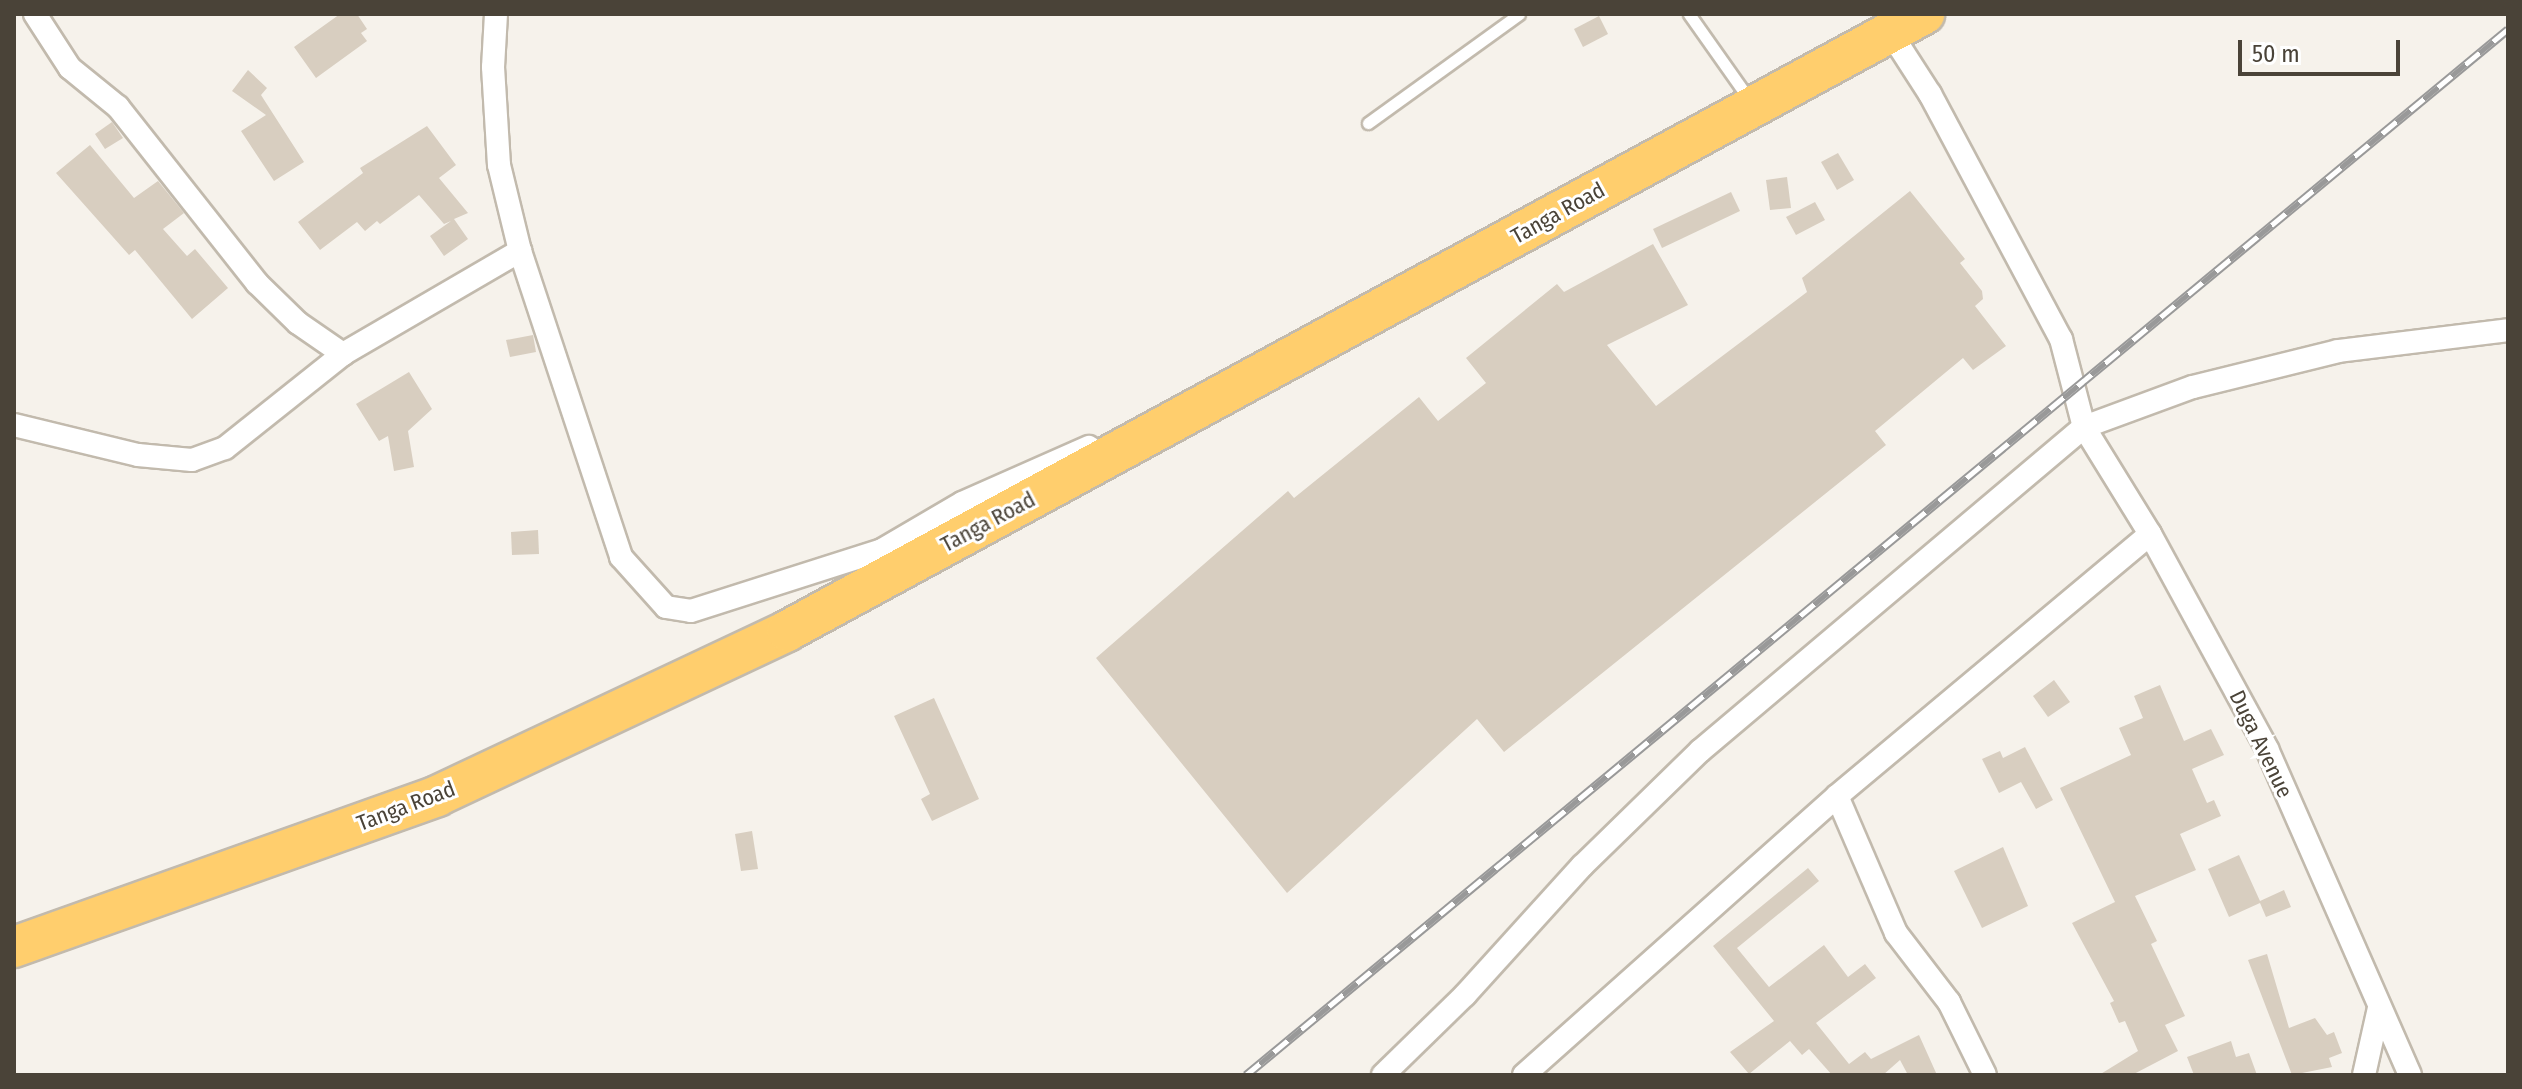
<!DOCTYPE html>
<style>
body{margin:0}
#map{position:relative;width:2522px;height:1089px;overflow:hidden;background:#f6f2eb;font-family:"Fira Sans Condensed",sans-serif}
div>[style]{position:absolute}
.building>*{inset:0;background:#d8cec0}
.roads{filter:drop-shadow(2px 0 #c2baad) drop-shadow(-2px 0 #c2baad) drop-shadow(0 2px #c2baad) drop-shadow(0 -2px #c2baad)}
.lane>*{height:11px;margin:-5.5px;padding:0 5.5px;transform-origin:5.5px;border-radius:5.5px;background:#fff}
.street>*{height:22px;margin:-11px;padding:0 11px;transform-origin:11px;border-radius:11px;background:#fff}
.highway>*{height:40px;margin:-20px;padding:0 20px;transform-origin:20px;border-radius:20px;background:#ffce6d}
.rail>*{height:9px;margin-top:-4.5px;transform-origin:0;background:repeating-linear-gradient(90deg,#fff 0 18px,#999 0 36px);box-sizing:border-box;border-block:2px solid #999}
span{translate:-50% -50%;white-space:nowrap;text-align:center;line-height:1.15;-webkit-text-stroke:6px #fff;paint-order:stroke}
.street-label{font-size:22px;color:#4a4338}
.frame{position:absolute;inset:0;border:16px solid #4a4338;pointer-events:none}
.scale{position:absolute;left:2238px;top:40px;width:162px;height:36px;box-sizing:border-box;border:4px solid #4a4338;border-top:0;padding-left:10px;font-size:24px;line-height:28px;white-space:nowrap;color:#4a4338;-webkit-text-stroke:6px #fff;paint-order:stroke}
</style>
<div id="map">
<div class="building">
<div style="clip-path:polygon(340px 14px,357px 14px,367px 29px,361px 33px,367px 41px,316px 78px,294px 47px)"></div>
<div style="clip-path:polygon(1599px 16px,1608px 34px,1583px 47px,1574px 29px)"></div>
<div style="clip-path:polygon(248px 70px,267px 88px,261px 95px,304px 162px,274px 181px,241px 131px,266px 115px,232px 91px)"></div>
<div style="clip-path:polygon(112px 122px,123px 138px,105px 149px,95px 134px)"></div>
<div style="clip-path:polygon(427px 126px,456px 165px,439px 178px,468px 213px,454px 219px,468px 239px,444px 256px,430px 236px,451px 221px,444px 224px,419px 195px,380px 224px,377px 221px,365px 231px,357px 222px,320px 250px,298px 222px,363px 173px,360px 168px)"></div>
<div style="clip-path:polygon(90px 145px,134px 198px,158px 181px,184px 213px,163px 229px,187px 256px,195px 249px,228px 288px,192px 319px,135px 250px,129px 255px,56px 173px)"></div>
<div style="clip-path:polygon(1838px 153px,1854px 180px,1837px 190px,1821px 162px)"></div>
<div style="clip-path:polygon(1787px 177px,1791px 208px,1770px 210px,1766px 180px)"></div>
<div style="clip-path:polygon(1910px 191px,1965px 259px,1960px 263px,1982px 291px,1983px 299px,1975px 306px,2006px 346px,1973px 370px,1963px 358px,1875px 431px,1886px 445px,1504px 752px,1477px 719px,1287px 893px,1096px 658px,1288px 491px,1294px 498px,1419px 397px,1438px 421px,1486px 383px,1466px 358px,1557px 284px,1564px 292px,1653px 244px,1688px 305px,1607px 345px,1656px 406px,1807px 292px,1802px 278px)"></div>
<div style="clip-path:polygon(1731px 192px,1740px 211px,1662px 248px,1653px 229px)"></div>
<div style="clip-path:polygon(1815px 202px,1825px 220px,1796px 235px,1786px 217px)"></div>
<div style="clip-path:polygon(533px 335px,536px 352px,510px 357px,506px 340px)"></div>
<div style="clip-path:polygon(409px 372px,432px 409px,408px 431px,414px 467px,394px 471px,388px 436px,379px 441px,356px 404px)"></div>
<div style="clip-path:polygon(538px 530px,539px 554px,512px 555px,511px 532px)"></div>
<div style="clip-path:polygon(2054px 680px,2070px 702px,2048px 717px,2033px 696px)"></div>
<div style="clip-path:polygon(2160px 685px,2184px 741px,2211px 729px,2224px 755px,2192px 769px,2207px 803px,2214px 800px,2221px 816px,2180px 834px,2196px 870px,2135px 896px,2157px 941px,2151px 944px,2185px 1016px,2165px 1025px,2178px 1051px,2132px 1075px,2099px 1075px,2138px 1051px,2125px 1021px,2119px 1023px,2110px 1003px,2114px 1001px,2072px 923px,2115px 902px,2060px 788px,2131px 755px,2119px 728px,2143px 718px,2134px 696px)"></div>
<div style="clip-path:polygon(934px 698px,979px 799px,932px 821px,921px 799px,930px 794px,894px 716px)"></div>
<div style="clip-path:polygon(2025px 747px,2053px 800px,2036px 809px,2021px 782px,1999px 793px,1982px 759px,2000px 751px,2003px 758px)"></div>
<div style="clip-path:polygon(752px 831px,758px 869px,741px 871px,735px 834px)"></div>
<div style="clip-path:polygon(2003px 847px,2028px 906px,1982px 928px,1954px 871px)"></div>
<div style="clip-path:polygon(2239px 855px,2260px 901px,2284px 890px,2291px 907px,2266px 917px,2260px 903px,2229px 917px,2208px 869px)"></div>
<div style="clip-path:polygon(1808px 868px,1819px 881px,1737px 948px,1769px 987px,1824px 945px,1848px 977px,1865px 964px,1876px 978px,1816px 1023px,1849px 1064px,1865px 1052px,1871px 1059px,1919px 1035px,1937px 1075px,1908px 1075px,1900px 1060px,1883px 1075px,1832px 1075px,1809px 1049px,1802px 1055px,1790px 1041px,1749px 1074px,1730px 1052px,1774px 1021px,1713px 946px)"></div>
<div style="clip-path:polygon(2267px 954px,2289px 1028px,2315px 1018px,2327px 1035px,2334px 1032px,2342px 1053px,2329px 1058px,2332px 1067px,2292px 1075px,2248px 960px)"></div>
<div style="clip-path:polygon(2231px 1041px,2236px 1057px,2249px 1053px,2257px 1075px,2194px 1075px,2187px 1057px)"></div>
</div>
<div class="roads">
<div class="lane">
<div style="left:1689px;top:14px;width:108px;rotate:54.8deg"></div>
<div style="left:1368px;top:123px;width:186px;rotate:-35.8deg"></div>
</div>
<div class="street">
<div style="left:35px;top:14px;width:64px;rotate:57.1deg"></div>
<div style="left:70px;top:68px;width:62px;rotate:39.1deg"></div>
<div style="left:118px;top:107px;width:224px;rotate:51.7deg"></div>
<div style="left:257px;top:283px;width:57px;rotate:44.3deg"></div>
<div style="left:298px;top:323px;width:55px;rotate:34.6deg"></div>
<div style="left:496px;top:14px;width:53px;rotate:93.2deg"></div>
<div style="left:493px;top:67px;width:98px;rotate:86.5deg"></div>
<div style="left:499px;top:165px;width:89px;rotate:76.3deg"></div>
<div style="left:520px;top:251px;width:322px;rotate:71.7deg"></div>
<div style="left:621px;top:557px;width:67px;rotate:48deg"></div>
<div style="left:666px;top:607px;width:25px;rotate:9deg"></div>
<div style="left:691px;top:611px;width:201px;rotate:-17.7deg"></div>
<div style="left:882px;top:550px;width:93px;rotate:-30.4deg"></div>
<div style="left:962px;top:503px;width:139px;rotate:-23.8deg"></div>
<div style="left:1890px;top:32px;width:74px;rotate:57.2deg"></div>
<div style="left:1930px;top:94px;width:278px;rotate:61.9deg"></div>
<div style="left:2061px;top:339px;width:91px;rotate:75.4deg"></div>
<div style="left:2084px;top:427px;width:126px;rotate:58.3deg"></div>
<div style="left:2150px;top:534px;width:245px;rotate:61.4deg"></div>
<div style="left:2267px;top:749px;width:356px;rotate:66.3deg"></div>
<div style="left:14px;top:425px;width:128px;rotate:13.6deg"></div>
<div style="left:138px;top:455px;width:54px;rotate:5.3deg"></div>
<div style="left:192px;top:460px;width:35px;rotate:-20deg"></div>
<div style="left:225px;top:448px;width:151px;rotate:-38.5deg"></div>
<div style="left:343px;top:354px;width:205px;rotate:-30.2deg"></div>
<div style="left:1837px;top:796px;width:149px;rotate:66.7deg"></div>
<div style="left:1896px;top:933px;width:87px;rotate:52.5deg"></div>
<div style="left:1949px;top:1002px;width:81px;rotate:63.7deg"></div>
<div style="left:1383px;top:1075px;width:115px;rotate:-44.3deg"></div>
<div style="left:1465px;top:995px;width:174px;rotate:-47.8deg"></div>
<div style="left:1582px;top:866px;width:165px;rotate:-44.3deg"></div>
<div style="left:1700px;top:751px;width:502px;rotate:-40.16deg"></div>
<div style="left:2084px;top:427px;width:116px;rotate:-20.2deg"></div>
<div style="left:2193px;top:387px;width:149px;rotate:-13.9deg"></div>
<div style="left:2338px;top:351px;width:171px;rotate:-7deg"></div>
<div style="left:1524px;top:1075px;width:419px;rotate:-41.7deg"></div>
<div style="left:1837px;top:796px;width:408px;rotate:-39.9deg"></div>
<div style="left:2364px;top:1075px;width:69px;rotate:-77.4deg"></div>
</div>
<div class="highway">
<div style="left:14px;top:947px;width:449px;rotate:-19.6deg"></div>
<div style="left:437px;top:796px;width:387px;rotate:-25.2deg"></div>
<div style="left:787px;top:631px;width:1294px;rotate:-28.49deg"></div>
</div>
</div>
<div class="rail">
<div style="left:1246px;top:1075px;width:1639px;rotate:-39.65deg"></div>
</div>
<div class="street-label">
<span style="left:1558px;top:213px;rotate:-29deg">Tanga Road</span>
<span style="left:988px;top:522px;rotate:-28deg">Tanga Road</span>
<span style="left:2261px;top:744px;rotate:64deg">Duga Avenue</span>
<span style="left:406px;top:806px;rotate:-21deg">Tanga Road</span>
</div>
<div class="frame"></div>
<div class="scale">50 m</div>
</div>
